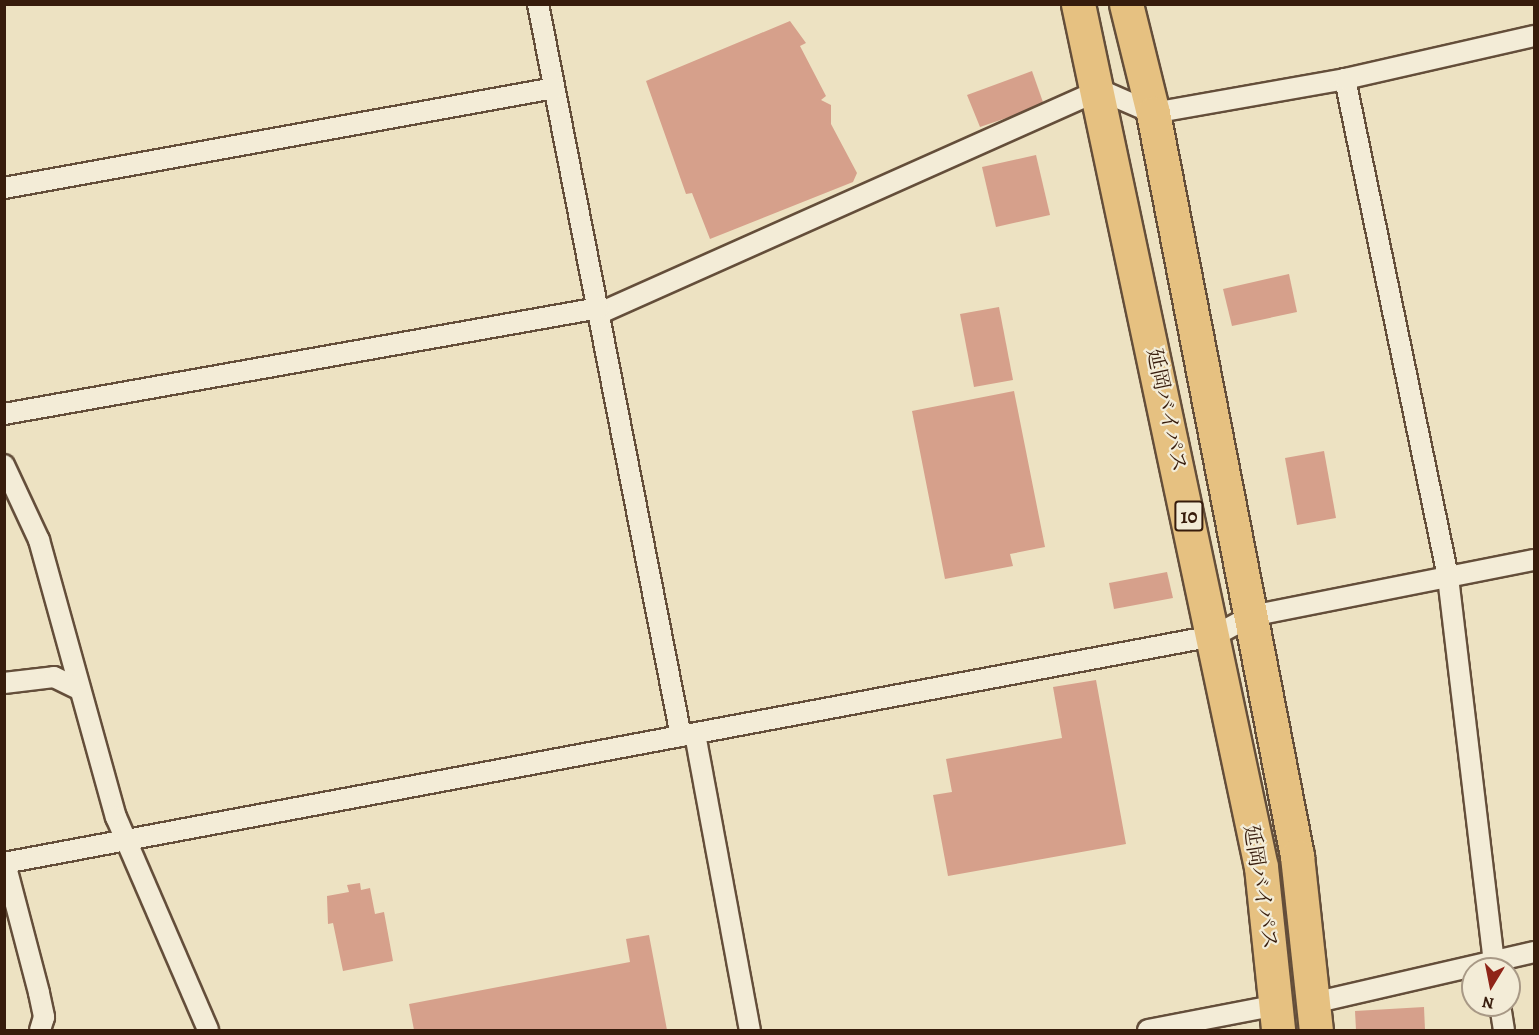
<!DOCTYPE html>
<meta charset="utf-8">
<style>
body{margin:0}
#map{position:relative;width:1539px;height:1035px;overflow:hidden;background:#ede2c2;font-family:Alegreya,"Noto Serif JP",serif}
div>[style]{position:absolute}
.building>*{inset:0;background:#d6a08b}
.roads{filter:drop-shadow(2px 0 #644e3a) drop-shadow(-2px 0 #644e3a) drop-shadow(0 2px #644e3a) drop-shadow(0 -2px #644e3a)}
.minor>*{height:20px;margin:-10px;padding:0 10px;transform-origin:10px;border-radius:10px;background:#f3ecd7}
.trunk>*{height:33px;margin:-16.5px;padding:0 16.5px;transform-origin:16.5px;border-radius:16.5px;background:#e6c181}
span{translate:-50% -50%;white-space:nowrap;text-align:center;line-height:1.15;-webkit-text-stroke:4.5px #f3ecd7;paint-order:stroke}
.shield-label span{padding:2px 4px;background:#f3ecd7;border:2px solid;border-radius:4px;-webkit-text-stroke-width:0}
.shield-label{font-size:20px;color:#371c0c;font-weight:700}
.street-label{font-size:21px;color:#371c0c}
.frame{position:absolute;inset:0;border:6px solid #371c0c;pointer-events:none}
.north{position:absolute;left:1461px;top:957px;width:60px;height:60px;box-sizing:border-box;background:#f3ecd7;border:2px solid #a89986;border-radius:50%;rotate:190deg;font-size:16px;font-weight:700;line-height:24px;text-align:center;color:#371c0c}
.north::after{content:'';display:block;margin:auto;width:21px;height:27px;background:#8f2418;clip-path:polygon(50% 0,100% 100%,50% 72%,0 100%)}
</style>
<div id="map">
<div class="building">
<div style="clip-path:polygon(790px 21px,806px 43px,800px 46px,826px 96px,821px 100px,831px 105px,831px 124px,857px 173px,853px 182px,710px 239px,692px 193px,686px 194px,646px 81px)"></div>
<div style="clip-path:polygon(1032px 71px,1044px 105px,980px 127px,967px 95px)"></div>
<div style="clip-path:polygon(1036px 155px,1050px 215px,996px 227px,982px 167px)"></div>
<div style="clip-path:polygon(1289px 274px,1297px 312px,1232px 326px,1223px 289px)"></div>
<div style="clip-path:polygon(999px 307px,1013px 380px,974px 387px,960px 314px)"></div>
<div style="clip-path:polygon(1014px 391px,1045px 547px,1010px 554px,1013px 566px,945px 579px,912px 411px)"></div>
<div style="clip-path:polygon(1324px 451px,1336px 518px,1297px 525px,1285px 458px)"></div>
<div style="clip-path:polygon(1167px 572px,1173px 598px,1114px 609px,1109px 583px)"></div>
<div style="clip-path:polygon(1096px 680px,1126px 844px,948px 876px,933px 795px,952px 792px,946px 759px,1062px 738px,1053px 687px)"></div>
<div style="clip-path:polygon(360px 883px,361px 890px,370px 888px,375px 914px,384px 912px,393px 961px,343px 971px,333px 923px,328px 924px,327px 896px,349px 892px,347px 885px)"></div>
<div style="clip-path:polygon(649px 935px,667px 1030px,414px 1030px,409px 1004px,630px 962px,626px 939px)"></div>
<div style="clip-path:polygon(1424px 1007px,1425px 1030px,1356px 1030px,1355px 1011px)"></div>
</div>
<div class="roads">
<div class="minor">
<div style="left:538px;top:4px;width:746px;rotate:78.95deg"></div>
<div style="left:1345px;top:79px;width:509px;rotate:78.31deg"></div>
<div style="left:1448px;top:577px;width:395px;rotate:83.2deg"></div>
<div style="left:4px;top:188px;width:559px;rotate:-10.3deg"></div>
<div style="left:600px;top:313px;width:547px;rotate:-24.04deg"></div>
<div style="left:1100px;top:90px;width:58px;rotate:23.5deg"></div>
<div style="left:1153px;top:113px;width:195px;rotate:-10deg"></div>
<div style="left:1345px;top:79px;width:194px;rotate:-12.8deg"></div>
<div style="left:4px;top:414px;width:604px;rotate:-10.1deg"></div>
<div style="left:4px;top:465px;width:83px;rotate:65deg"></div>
<div style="left:39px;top:540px;width:288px;rotate:74.5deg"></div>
<div style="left:116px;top:817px;width:232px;rotate:66.6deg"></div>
<div style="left:4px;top:683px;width:50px;rotate:-6.8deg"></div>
<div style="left:54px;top:677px;width:25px;rotate:26deg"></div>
<div style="left:695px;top:734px;width:301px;rotate:79.5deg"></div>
<div style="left:4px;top:863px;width:1231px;rotate:-10.63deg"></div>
<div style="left:1214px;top:636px;width:42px;rotate:-28.4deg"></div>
<div style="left:1251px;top:616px;width:288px;rotate:-11.2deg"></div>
<div style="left:5px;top:863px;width:134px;rotate:75.3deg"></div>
<div style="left:39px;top:993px;width:25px;rotate:78deg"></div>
<div style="left:44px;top:1017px;width:14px;rotate:107deg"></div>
<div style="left:1313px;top:1003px;width:227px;rotate:-13deg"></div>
<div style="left:1500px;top:1005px;width:25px;rotate:81deg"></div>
<div style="left:1148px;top:1030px;width:132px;rotate:-10.9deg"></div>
</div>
<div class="trunk">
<div style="left:1078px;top:4px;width:882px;rotate:78.03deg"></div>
<div style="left:1261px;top:867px;width:164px;rotate:84deg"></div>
<div style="left:1126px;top:4px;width:112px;rotate:76.1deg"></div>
<div style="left:1153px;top:113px;width:757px;rotate:79.03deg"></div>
<div style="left:1297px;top:856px;width:175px;rotate:83.8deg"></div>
</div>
</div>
<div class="shield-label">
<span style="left:1189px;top:516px">10</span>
</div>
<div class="street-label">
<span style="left:1167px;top:410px;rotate:78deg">延岡バイパス</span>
<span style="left:1261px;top:887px;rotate:81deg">延岡バイパス</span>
</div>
<div class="frame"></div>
<div class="north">N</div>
</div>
